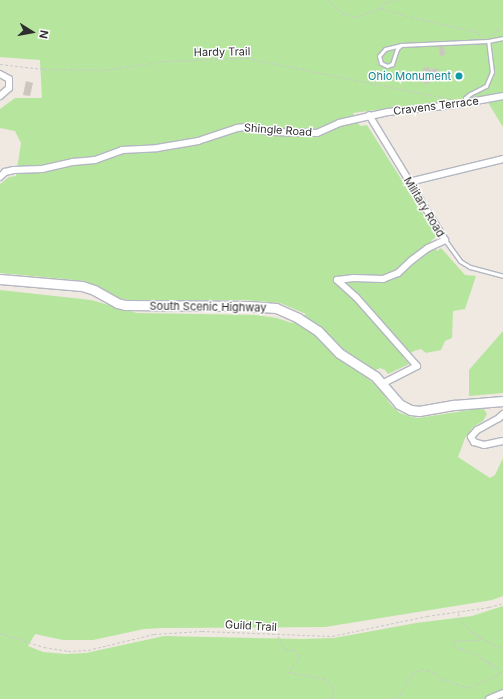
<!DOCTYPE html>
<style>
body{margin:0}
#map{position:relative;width:503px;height:699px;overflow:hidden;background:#efe9e1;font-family:Inter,sans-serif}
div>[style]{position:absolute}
.green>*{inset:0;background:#b6e59e}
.building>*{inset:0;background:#cbc7bf}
.path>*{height:1px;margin-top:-0.5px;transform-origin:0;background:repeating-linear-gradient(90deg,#c9c9c9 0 3px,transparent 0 5px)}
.roads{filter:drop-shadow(1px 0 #b4b7c1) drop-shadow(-1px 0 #b4b7c1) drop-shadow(0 1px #b4b7c1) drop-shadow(0 -1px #b4b7c1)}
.lane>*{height:3px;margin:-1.5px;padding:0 1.5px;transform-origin:1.5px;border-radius:1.5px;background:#fff}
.street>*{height:6px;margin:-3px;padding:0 3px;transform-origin:3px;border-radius:3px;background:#fff}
.secondary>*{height:9px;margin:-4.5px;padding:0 4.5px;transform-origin:4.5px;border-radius:4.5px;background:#fff}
.dots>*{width:11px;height:11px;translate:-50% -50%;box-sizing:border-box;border:2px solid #fff;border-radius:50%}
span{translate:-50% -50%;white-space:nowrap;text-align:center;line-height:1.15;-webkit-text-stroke:3px #fff;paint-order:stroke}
.street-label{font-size:11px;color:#2e2e2e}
.culture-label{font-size:11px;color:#0d838f}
.right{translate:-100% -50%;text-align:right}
.north{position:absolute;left:12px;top:12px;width:40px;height:40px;-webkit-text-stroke:3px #fff;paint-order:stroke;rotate:101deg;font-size:11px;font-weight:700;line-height:16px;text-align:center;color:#2e2e2e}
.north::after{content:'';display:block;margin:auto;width:14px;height:18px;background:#2e2e2e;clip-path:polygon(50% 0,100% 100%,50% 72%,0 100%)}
</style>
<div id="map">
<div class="green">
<div style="clip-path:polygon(0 0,503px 0,503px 127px,484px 96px,353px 113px,360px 126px,367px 125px,437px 236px,431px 241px,437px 251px,441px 248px,465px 275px,476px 276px,465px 309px,453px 311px,452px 338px,445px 341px,441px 350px,426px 353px,421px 349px,414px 351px,403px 357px,409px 364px,388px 374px,385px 370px,380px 368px,365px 376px,380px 389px,390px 404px,400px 413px,412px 417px,418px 418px,483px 408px,487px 414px,483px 421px,473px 427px,465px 438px,458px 457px,490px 478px,495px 475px,503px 458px,503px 596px,492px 600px,325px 627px,162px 628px,144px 629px,93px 640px,63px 640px,35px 634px,28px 646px,43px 652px,65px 654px,86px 653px,164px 636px,303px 639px,334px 638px,416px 623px,472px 616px,503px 606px,503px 699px,0 699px,0 290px,91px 300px,137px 313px,256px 315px,277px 318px,292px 323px,306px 314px,280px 303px,244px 300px,134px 301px,118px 298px,85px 281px,0 273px,0 184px,9px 177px,16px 176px,21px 143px,15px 131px,0 128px,0 109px,15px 98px,42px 98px,40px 60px,0 57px)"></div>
<div style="clip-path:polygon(503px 331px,503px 393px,469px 396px,469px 370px)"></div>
</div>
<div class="building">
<div style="clip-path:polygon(444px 46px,445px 55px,440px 56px,439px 47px)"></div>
<div style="clip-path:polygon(429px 67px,429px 70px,438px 68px,439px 78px,429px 79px,429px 83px,424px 84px,423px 68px)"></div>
<div style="clip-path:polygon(403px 74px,404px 80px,399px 81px,398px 75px)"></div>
<div style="clip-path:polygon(26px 81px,33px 83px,30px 96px,23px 95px)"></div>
</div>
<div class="path">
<div style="left:327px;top:0;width:24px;rotate:38deg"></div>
<div style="left:346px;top:15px;width:10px;rotate:11deg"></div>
<div style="left:356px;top:17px;width:27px;rotate:-20deg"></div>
<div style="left:381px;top:8px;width:31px;rotate:17deg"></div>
<div style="left:411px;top:17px;width:65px;rotate:12.5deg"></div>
<div style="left:474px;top:31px;width:12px;rotate:31deg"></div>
<div style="left:381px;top:7px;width:6px;rotate:-51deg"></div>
<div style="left:385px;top:2px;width:12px;rotate:-9deg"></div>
<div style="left:491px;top:35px;width:8px;rotate:-40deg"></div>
<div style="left:497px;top:30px;width:6px;rotate:-18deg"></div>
<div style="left:0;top:64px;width:44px;rotate:6.5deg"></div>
<div style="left:44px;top:69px;width:61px;rotate:0.9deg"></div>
<div style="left:105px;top:70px;width:61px;rotate:-8.5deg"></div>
<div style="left:165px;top:61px;width:82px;rotate:-2.1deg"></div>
<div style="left:247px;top:58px;width:208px;rotate:11.4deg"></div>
<div style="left:458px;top:613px;width:13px;rotate:61deg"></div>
<div style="left:464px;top:624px;width:11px;rotate:45deg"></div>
<div style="left:472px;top:632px;width:30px;rotate:30deg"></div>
<div style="left:498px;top:647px;width:5px;rotate:-22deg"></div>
<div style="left:0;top:633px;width:46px;rotate:17.7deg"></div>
<div style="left:44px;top:647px;width:24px;rotate:9deg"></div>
<div style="left:68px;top:651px;width:20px;rotate:-3deg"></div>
<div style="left:88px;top:650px;width:68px;rotate:-13.6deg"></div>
<div style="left:154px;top:634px;width:48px;rotate:-3.6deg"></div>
<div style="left:202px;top:631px;width:130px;rotate:2.2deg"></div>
<div style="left:332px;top:636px;width:97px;rotate:-11.9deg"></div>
<div style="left:427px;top:616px;width:63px;rotate:-8.3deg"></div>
<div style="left:489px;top:607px;width:15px;rotate:-16deg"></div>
<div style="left:278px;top:636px;width:15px;rotate:62deg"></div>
<div style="left:285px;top:649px;width:9px;rotate:6deg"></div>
<div style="left:294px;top:650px;width:8px;rotate:45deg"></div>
<div style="left:300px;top:656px;width:20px;rotate:127deg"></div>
<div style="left:288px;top:672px;width:36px;rotate:10deg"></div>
<div style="left:323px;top:678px;width:14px;rotate:39deg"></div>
<div style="left:334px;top:687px;width:12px;rotate:99deg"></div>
<div style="left:482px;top:637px;width:7px;rotate:153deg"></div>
<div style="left:476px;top:640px;width:23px;rotate:178deg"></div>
<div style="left:453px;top:641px;width:4px;rotate:76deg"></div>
<div style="left:454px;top:645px;width:8px;rotate:30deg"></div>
<div style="left:461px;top:649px;width:10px;rotate:17deg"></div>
<div style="left:471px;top:652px;width:35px;rotate:31deg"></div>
<div style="left:395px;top:699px;width:6px;rotate:-39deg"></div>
<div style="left:400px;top:695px;width:24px;rotate:-60deg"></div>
<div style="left:412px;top:674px;width:10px;rotate:-29deg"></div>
<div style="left:421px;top:669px;width:12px;rotate:14deg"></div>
<div style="left:433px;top:672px;width:11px;rotate:38deg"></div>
<div style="left:442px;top:679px;width:28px;rotate:18deg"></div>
<div style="left:469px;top:688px;width:29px;rotate:-25deg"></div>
<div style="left:495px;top:676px;width:9px;rotate:-32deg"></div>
</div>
<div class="roads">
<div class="lane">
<div style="left:401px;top:45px;width:6px;rotate:135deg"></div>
<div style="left:397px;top:49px;width:16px;rotate:108deg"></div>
<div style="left:392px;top:64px;width:5px;rotate:158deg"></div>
<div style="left:387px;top:66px;width:7px;rotate:-153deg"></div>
<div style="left:381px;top:63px;width:7px;rotate:-106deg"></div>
<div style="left:379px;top:56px;width:9px;rotate:-49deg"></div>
<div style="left:385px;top:49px;width:16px;rotate:-14deg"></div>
<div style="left:401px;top:45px;width:87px;rotate:-2.6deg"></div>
<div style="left:465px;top:102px;width:4px;rotate:-90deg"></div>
<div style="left:465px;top:98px;width:6px;rotate:-39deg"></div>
<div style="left:470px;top:94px;width:18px;rotate:-27deg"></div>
<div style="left:486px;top:86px;width:15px;rotate:-67deg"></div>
<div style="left:492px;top:72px;width:31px;rotate:-97deg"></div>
<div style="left:488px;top:41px;width:15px;rotate:-11deg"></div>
<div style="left:445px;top:240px;width:26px;rotate:54deg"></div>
<div style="left:460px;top:261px;width:12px;rotate:31deg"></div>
<div style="left:470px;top:267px;width:34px;rotate:15deg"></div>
</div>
<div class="street">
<div style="left:0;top:74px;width:10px;rotate:29deg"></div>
<div style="left:9px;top:79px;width:9px;rotate:90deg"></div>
<div style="left:9px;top:88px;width:12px;rotate:138deg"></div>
<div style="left:0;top:177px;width:7px;rotate:-45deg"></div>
<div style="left:5px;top:172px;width:9px;rotate:-13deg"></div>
<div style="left:14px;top:170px;width:28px;rotate:-2deg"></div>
<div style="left:42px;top:169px;width:32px;rotate:-13deg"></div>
<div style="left:73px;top:162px;width:22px;rotate:-5deg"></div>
<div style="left:95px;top:160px;width:29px;rotate:-20deg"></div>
<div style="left:122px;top:150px;width:35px;rotate:-3deg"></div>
<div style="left:157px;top:148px;width:42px;rotate:-9.7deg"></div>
<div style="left:198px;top:141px;width:41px;rotate:-18.4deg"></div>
<div style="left:237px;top:128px;width:8px;rotate:-7deg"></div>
<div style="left:245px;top:127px;width:26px;rotate:11deg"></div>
<div style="left:271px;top:132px;width:46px;rotate:1.2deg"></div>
<div style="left:317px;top:133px;width:24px;rotate:-24deg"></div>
<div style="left:339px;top:123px;width:50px;rotate:-12.7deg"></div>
<div style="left:388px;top:112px;width:66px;rotate:-6.1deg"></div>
<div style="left:454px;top:105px;width:50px;rotate:-10.4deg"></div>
<div style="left:409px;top:182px;width:97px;rotate:-13.7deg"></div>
<div style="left:337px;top:280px;width:17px;rotate:-7deg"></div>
<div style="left:354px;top:278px;width:29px;rotate:2deg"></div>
<div style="left:383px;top:279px;width:16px;rotate:-22deg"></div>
<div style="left:398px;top:273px;width:19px;rotate:-43deg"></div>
<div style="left:412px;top:260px;width:20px;rotate:-37deg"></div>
<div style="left:428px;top:248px;width:19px;rotate:-25deg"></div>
<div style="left:445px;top:240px;width:146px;rotate:-121.3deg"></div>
<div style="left:337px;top:280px;width:25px;rotate:42deg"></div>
<div style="left:356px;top:297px;width:92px;rotate:48.5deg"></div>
<div style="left:417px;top:366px;width:38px;rotate:153deg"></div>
<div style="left:503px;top:414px;width:6px;rotate:135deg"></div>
<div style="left:499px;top:418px;width:25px;rotate:151deg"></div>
<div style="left:477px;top:430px;width:9px;rotate:131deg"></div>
<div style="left:471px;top:437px;width:6px;rotate:59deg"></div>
<div style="left:474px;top:442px;width:10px;rotate:17deg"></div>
<div style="left:484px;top:445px;width:19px;rotate:-12deg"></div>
<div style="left:489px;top:699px;width:15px;rotate:-23deg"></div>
</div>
<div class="secondary">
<div style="left:0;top:279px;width:82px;rotate:4.9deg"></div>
<div style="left:82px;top:286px;width:13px;rotate:18deg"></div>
<div style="left:94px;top:290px;width:26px;rotate:29deg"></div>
<div style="left:117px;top:303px;width:8px;rotate:14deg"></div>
<div style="left:125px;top:305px;width:123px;rotate:0.5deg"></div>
<div style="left:248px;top:306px;width:28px;rotate:4deg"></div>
<div style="left:276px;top:308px;width:24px;rotate:24deg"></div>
<div style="left:298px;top:318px;width:24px;rotate:33deg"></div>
<div style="left:318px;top:331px;width:30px;rotate:46deg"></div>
<div style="left:339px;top:353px;width:43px;rotate:32.6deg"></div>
<div style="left:375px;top:376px;width:37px;rotate:49deg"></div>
<div style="left:399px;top:404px;width:13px;rotate:27deg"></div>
<div style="left:411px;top:410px;width:8px;rotate:7deg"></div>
<div style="left:419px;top:411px;width:36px;rotate:-10deg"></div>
<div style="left:454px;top:405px;width:49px;rotate:-4.7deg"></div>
</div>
</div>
<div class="dots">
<div style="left:459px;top:76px;background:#0f9aa8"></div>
</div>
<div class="street-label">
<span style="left:222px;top:52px;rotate:-1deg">Hardy Trail</span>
<span style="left:436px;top:106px;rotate:-7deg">Cravens Terrace</span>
<span style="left:278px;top:130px;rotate:4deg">Shingle Road</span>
<span style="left:424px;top:207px;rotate:59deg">Military Road</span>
<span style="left:208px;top:307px;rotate:1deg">South Scenic Highway</span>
<span style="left:251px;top:626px;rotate:3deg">Guild Trail</span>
</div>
<div class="culture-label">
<span class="right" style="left:451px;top:76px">Ohio Monument</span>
</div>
<div class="north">N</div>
</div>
